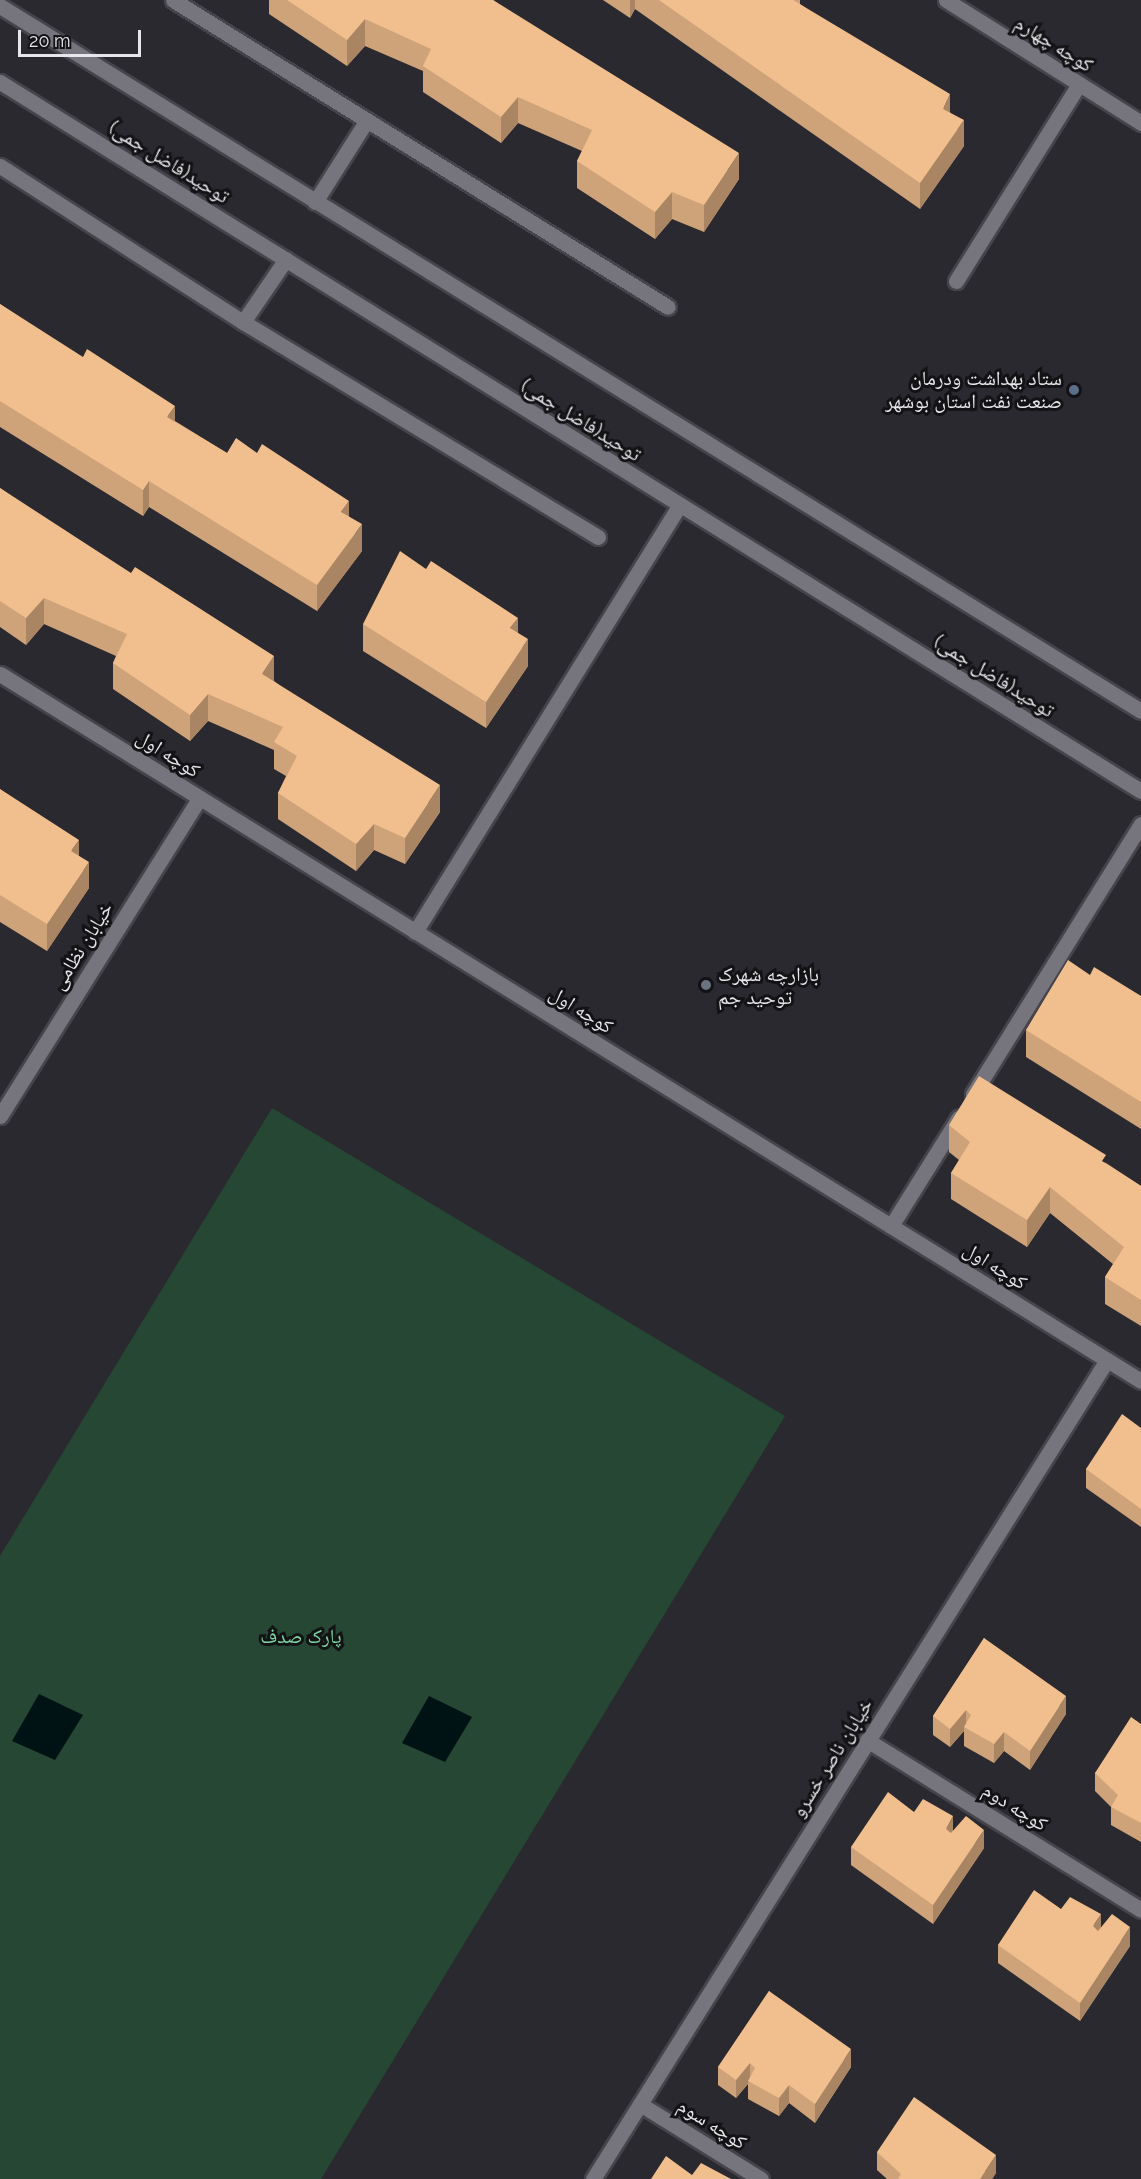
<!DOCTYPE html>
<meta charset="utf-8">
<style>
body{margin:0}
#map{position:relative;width:1141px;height:2179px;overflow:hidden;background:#2a292f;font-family:Raleway,"Noto Naskh Arabic",sans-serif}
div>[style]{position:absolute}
.green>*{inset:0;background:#254733}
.water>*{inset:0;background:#001314}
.roads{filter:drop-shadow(2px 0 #46444a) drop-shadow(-2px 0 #46444a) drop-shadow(0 2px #46444a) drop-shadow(0 -2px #46444a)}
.minor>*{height:15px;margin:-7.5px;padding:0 7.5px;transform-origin:7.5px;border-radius:7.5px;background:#76747c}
.wall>*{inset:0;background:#cfa37a}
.shaded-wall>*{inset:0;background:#a98563}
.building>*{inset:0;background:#f1be8e}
.dots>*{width:16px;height:16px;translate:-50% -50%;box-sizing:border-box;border:3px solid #131215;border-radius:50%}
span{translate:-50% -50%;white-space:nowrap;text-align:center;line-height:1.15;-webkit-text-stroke:6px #131215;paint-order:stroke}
.street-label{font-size:20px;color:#e7e6ea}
.poi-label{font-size:20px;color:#e7e6ea}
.right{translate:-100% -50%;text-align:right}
.left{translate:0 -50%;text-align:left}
.park-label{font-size:20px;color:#7ed8a3}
.scale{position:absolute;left:18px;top:30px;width:123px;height:27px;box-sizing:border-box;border:3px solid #e7e6ea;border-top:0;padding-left:8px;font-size:18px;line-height:21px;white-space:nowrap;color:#e7e6ea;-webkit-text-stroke:4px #131215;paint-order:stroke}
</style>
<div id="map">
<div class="green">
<div style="clip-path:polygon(272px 1108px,785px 1416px,321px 2179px,0 2179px,0 1556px)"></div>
</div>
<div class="water">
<div style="clip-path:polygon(39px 1694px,83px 1715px,55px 1760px,12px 1741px)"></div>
<div style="clip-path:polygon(429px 1696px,472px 1717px,445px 1762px,402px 1743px)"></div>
</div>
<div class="roads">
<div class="minor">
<div style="left:173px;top:0;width:582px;rotate:31.81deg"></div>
<div style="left:946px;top:0;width:231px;rotate:32.2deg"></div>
<div style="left:0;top:6px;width:1341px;rotate:31.71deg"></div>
<div style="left:0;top:82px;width:1343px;rotate:31.86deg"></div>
<div style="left:0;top:166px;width:289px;rotate:32.7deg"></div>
<div style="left:243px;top:322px;width:415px;rotate:31.2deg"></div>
<div style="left:315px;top:202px;width:97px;rotate:-57.6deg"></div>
<div style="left:956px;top:281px;width:232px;rotate:-58deg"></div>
<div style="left:243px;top:322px;width:76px;rotate:-55.7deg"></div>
<div style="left:0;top:674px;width:1342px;rotate:31.78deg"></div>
<div style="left:415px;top:932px;width:501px;rotate:-58.21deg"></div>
<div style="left:973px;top:1094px;width:318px;rotate:-58.1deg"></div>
<div style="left:0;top:1116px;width:374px;rotate:-57.9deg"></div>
<div style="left:891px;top:1226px;width:128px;rotate:-58deg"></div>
<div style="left:867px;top:1740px;width:322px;rotate:31.8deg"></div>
<div style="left:640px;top:2104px;width:142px;rotate:31.8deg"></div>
<div style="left:593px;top:2179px;width:967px;rotate:-57.89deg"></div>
</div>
</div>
<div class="wall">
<div style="clip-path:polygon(269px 0,493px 0,739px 179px,704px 232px,672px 219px,655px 239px,577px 188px,577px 161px,582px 151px,518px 123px,501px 143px,423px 92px,423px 71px,365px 46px,347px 66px,269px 14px)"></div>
<div style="clip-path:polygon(603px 0,800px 0,800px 4px,950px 112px,964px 146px,920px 209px,635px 9px,630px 18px)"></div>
<div style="clip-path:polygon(0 304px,175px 421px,227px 453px,349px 516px,362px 551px,317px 611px,149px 507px,143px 516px,0 427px)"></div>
<div style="clip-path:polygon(0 488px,274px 681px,440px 812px,405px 864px,374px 850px,356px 871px,278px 819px,278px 793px,286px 776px,274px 769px,274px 750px,208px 721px,190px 741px,113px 689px,113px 663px,116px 656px,44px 624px,26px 645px,0 627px)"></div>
<div style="clip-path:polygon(363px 624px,518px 633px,528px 666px,486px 728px,363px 651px)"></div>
<div style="clip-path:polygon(0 789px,79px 856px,89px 888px,47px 951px,0 922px)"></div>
<div style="clip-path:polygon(1090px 975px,1141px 996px,1141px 1129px,1026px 1057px,1026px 1030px)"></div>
<div style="clip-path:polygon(949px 1125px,1106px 1163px,1141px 1186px,1141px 1326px,1105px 1304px,1105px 1277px,1113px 1264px,1050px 1213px,1027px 1247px,951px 1199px,951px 1173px,959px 1160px,949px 1152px)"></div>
<div style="clip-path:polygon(1141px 1428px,1141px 1527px,1086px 1488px,1086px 1469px)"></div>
<div style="clip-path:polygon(984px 1638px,1066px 1714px,1030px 1770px,1004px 1751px,994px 1763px,964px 1746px,964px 1731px,950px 1747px,933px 1735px,933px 1716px)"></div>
<div style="clip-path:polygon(1141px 1724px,1141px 1842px,1111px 1825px,1111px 1807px,1095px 1791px,1095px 1773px)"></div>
<div style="clip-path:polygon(914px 1812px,953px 1831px,984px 1848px,933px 1924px,851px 1865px,851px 1847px)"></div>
<div style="clip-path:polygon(1061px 1909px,1101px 1928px,1130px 1946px,1080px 2021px,998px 1963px,998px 1945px)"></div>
<div style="clip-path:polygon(769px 1991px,851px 2067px,815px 2123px,789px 2103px,779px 2116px,748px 2099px,748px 2084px,736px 2098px,718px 2085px,718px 2067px)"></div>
<div style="clip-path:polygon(877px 2152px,996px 2173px,992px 2179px,887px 2179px,877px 2170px)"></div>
</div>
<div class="shaded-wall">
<div style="clip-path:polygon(630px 0,635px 0,635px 9px,630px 18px)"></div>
<div style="clip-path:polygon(365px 19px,365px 46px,347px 66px,347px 40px)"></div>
<div style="clip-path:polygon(950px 94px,950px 120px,943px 109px)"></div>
<div style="clip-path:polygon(518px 97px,518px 123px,501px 143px,501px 117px)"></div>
<div style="clip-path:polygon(964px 120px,964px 146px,920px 209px,920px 183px)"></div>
<div style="clip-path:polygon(739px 153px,739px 179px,704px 232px,704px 205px)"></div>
<div style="clip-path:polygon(672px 192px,672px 219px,655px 239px,655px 212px)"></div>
<div style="clip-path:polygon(175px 406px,175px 432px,167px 417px)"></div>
<div style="clip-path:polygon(149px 481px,149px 507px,143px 516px,143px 490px)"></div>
<div style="clip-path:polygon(349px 501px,349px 527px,341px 512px)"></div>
<div style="clip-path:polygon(362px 524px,362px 551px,317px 611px,317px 585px)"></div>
<div style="clip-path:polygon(44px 598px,44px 624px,26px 645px,26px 618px)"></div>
<div style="clip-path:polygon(518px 618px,518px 644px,510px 628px)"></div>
<div style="clip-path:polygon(528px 639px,528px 666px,486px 728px,486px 702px)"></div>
<div style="clip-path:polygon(274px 656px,274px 682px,262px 674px)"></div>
<div style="clip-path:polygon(208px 694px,208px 721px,190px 741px,190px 715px)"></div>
<div style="clip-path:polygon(440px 785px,440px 812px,405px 864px,405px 838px)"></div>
<div style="clip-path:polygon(374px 824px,374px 850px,356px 871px,356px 844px)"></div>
<div style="clip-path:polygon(79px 840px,79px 867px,71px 851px)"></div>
<div style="clip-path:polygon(89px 862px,89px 888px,47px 951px,47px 924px)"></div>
<div style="clip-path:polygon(1050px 1187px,1050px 1213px,1027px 1247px,1027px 1220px)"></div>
<div style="clip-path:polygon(1066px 1696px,1066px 1714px,1030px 1770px,1030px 1751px)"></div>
<div style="clip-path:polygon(966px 1710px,966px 1728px,964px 1727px,964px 1731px,950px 1747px,950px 1729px)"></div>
<div style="clip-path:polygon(1004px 1732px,1004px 1751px,994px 1763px,994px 1744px)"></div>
<div style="clip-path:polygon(953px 1816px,953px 1834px,946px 1847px,946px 1829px)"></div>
<div style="clip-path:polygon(984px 1830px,984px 1848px,933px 1924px,933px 1905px)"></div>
<div style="clip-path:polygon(1101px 1914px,1101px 1933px,1093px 1945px,1093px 1926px)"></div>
<div style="clip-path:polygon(1130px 1927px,1130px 1946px,1080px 2021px,1080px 2003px)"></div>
<div style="clip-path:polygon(851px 2049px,851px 2067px,815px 2123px,815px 2104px)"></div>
<div style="clip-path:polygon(750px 2063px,750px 2082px,748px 2081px,748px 2084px,736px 2098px,736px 2080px)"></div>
<div style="clip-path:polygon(789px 2085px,789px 2103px,779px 2116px,779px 2098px)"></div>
<div style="clip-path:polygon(996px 2155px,996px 2173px,992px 2179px,980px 2179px)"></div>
</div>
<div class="building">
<div style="clip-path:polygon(287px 0,493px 0,739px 153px,704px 205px,672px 192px,655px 212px,577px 161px,592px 130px,518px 97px,501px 117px,423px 66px,431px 49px,365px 19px,347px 40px)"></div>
<div style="clip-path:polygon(659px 0,793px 0,950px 94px,943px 109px,964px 120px,920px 183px)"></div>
<div style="clip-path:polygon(0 304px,83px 357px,87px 349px,175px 406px,167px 417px,227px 453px,236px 438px,257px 453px,262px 444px,349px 501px,341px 512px,362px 524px,317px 585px,149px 481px,143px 490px,0 401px)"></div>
<div style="clip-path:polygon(0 488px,131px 573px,135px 567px,274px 656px,262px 674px,440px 785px,405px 838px,374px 824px,356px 844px,278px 793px,297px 756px,274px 742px,283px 727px,208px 694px,190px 715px,113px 663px,127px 634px,44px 598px,26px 618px,0 601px)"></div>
<div style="clip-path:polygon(400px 551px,426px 569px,431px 561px,518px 618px,510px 628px,528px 639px,486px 702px,363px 624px)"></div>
<div style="clip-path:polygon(0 789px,79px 840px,71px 851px,89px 862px,47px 924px,0 895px)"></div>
<div style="clip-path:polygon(1068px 960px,1090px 975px,1094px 967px,1141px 996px,1141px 1102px,1026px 1030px)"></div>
<div style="clip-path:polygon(979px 1076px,1106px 1155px,1102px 1161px,1141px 1186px,1141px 1300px,1105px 1277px,1124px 1247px,1050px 1187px,1027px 1220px,951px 1173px,970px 1142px,949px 1125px)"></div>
<div style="clip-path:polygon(1122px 1414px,1141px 1428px,1141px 1509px,1086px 1469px)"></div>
<div style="clip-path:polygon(984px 1638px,1066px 1696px,1030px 1751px,1004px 1732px,994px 1744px,964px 1727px,971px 1715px,966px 1710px,950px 1729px,933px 1716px)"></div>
<div style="clip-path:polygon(1131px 1717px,1141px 1724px,1141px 1823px,1111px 1807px,1118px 1795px,1095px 1773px)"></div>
<div style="clip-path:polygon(888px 1792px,914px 1812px,923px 1799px,953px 1816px,946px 1829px,951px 1833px,966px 1816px,984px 1830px,933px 1905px,851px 1847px)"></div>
<div style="clip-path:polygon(1034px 1890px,1061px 1909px,1070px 1897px,1101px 1914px,1093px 1926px,1098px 1931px,1112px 1914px,1130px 1927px,1080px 2003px,998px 1945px)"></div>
<div style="clip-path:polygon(769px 1991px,851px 2049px,815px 2104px,789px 2085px,779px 2098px,748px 2081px,755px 2068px,750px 2063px,736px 2080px,718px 2067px)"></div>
<div style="clip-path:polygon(914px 2097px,996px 2155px,980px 2179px,898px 2179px,901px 2174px,877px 2152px)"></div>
<div style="clip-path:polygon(666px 2156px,692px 2175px,701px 2163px,731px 2179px,651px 2179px)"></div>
</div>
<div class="dots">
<div style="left:1074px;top:390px;background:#5c6f8a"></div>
<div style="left:706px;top:985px;background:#6b7280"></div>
</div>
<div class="street-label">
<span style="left:1054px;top:44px;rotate:32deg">کوچه چهارم</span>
<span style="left:169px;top:162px;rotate:32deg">توحید(فاضل جمی)</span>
<span style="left:581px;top:420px;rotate:32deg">توحید(فاضل جمی)</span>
<span style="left:994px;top:676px;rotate:32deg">توحید(فاضل جمی)</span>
<span style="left:168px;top:754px;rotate:32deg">کوچه اول</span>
<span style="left:82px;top:946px;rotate:-58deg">خیابان نظامی</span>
<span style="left:581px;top:1010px;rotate:32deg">کوچه اول</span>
<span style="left:995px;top:1266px;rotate:32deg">کوچه اول</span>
<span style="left:832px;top:1758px;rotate:-58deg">خیابان ناصر خسرو</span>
<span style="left:1015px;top:1807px;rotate:32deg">کوچه دوم</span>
<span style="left:712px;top:2124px;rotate:32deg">کوچه سوم</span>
</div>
<div class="poi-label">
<span class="right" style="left:1062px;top:390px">ستاد بهداشت ودرمان<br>صنعت نفت استان بوشهر</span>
<span class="left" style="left:718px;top:986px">بازارچه شهرک<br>توحید جم</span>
</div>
<div class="park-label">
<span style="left:301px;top:1636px">پارک صدف</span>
</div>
<div class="scale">20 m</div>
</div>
